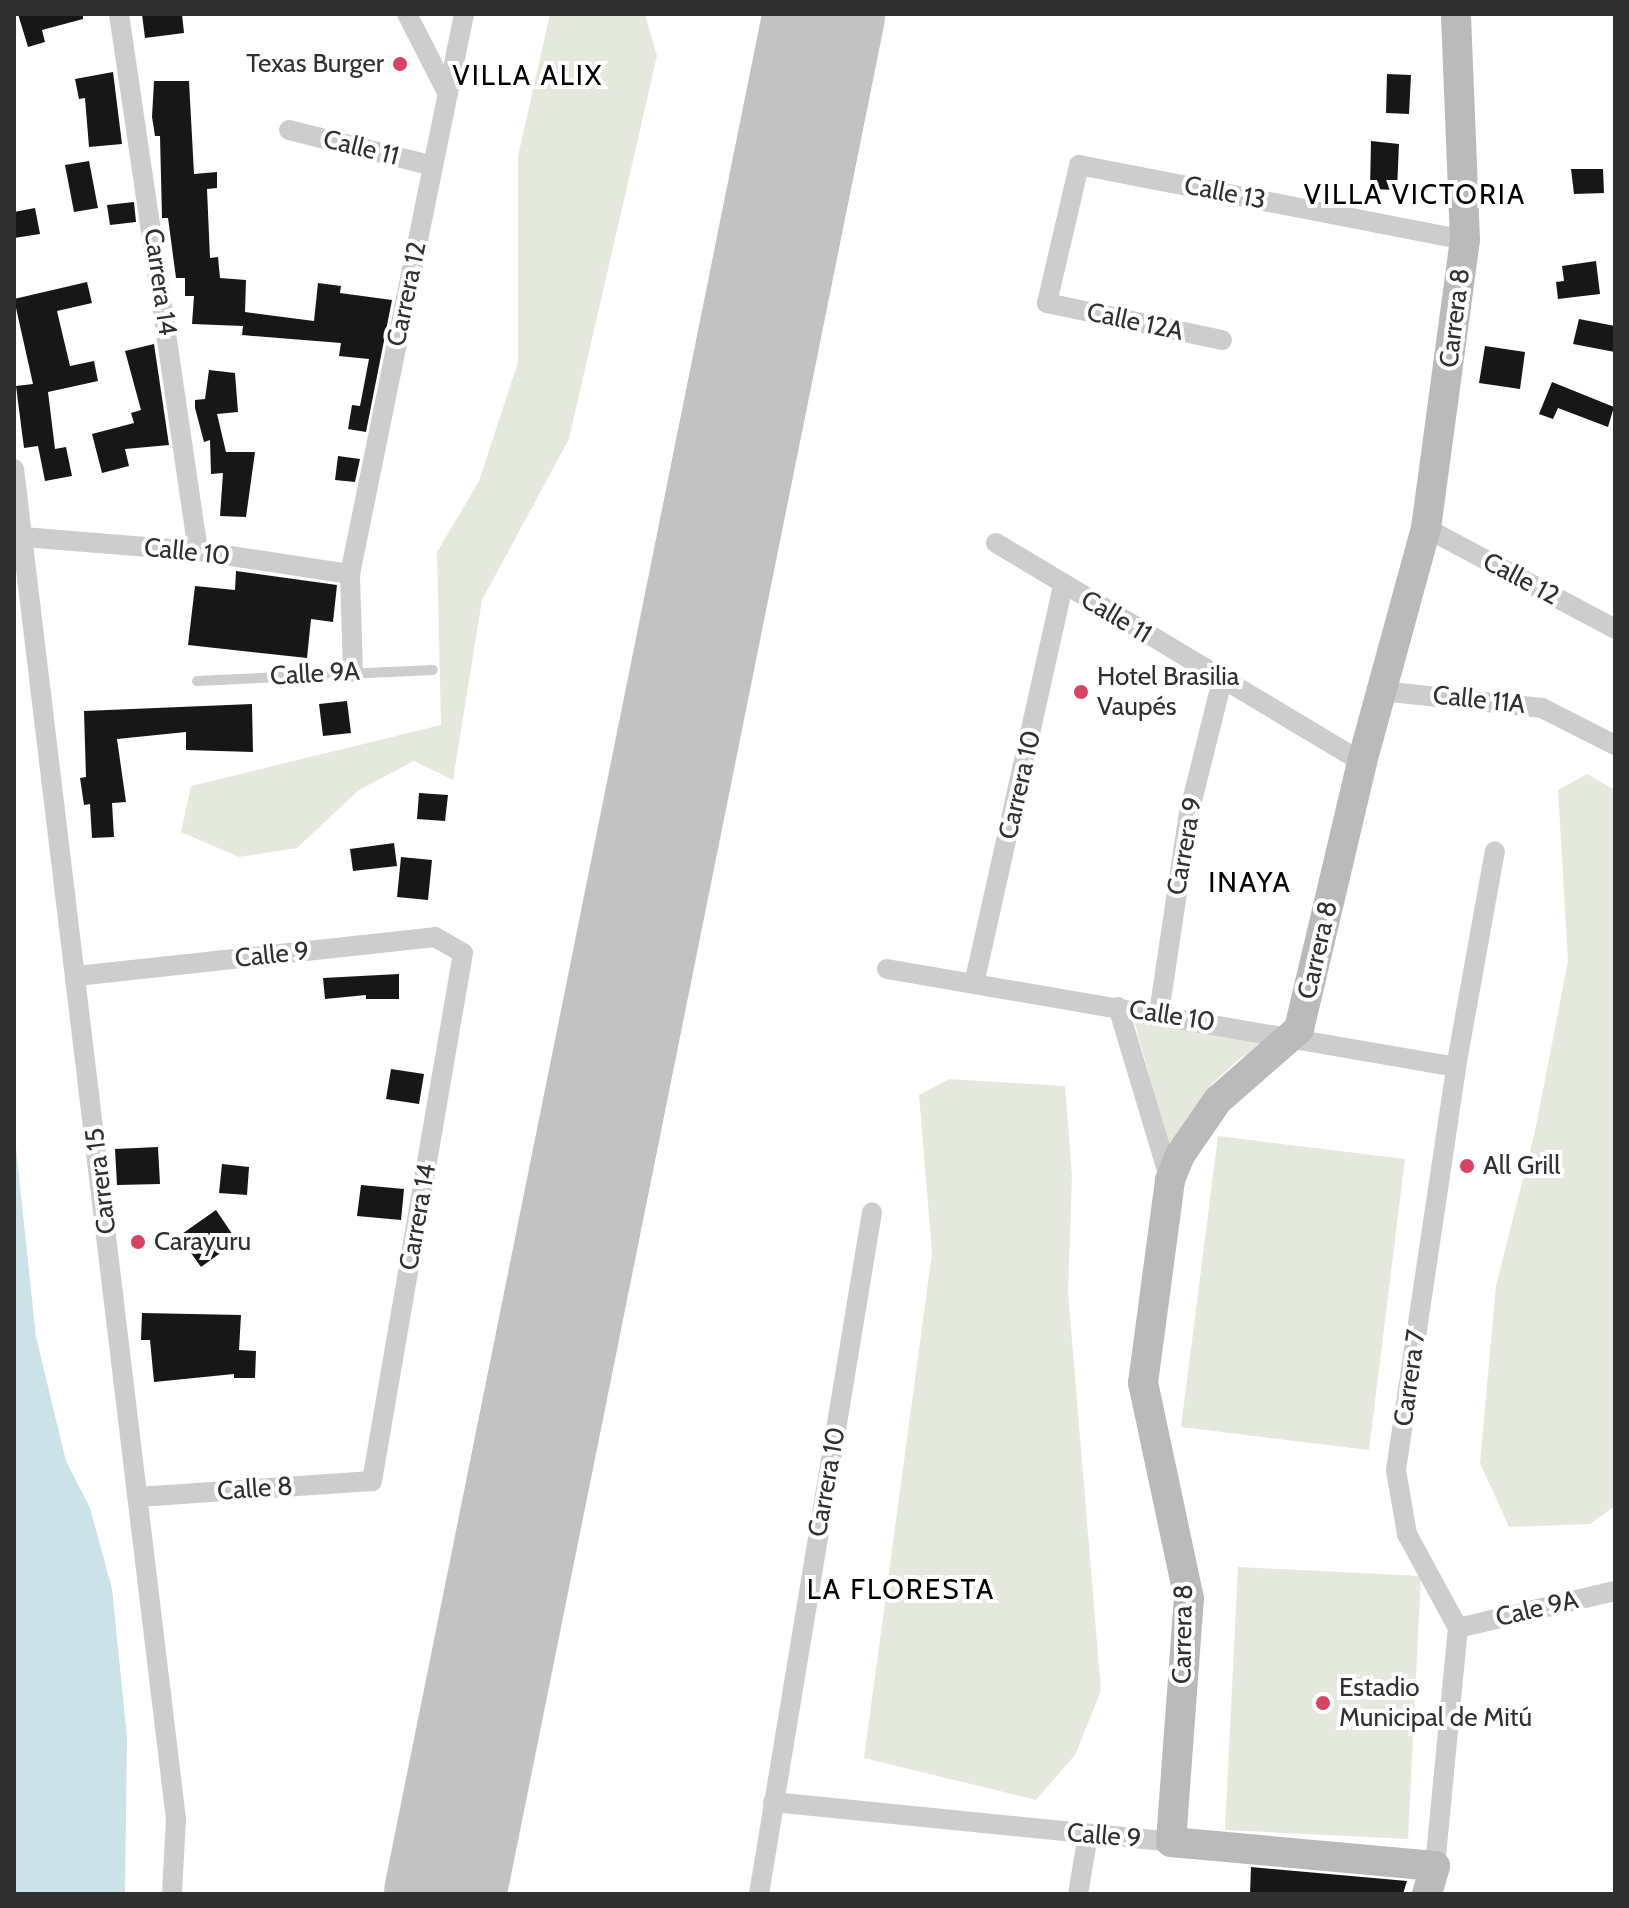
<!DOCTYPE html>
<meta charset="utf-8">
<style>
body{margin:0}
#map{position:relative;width:1629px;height:1908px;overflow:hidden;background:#fff;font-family:Cabin,sans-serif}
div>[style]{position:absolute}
.green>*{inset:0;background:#e5e9dd}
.water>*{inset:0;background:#cbe2e8}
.runway>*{height:122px;margin:-61px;padding:0 61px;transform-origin:61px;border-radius:61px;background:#c2c2c2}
.building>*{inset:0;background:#171717}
.lane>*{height:10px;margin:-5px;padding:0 5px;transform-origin:5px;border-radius:5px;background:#cdcdcd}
.street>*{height:20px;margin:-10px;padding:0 10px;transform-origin:10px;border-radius:10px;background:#cdcdcd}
.secondary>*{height:30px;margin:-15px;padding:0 15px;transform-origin:15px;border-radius:15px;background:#bababa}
.dots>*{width:22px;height:22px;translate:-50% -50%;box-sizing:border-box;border:4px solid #fff;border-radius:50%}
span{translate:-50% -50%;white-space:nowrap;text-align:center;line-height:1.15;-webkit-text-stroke:8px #fff;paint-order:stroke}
.poi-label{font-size:26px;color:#303030}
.right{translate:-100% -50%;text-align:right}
.left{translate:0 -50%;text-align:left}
.street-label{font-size:26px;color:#303030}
.neighbourhood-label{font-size:28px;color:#000;letter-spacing:2px}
.frame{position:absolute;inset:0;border:16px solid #303030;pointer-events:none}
</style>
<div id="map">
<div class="green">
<div style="clip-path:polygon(550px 14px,645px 14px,657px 56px,569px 439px,482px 600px,453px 780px,414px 761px,359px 790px,297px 848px,239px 857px,181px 832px,191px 786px,441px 725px,437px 552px,479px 481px,518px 362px,518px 156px)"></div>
<div style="clip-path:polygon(1587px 774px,1615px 790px,1615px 1506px,1590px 1524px,1509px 1527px,1480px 1463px,1496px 1286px,1535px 1131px,1568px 961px,1558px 790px)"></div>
<div style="clip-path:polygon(1134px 1021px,1273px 1043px,1240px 1058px,1209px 1087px,1171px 1153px)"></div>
<div style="clip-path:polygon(949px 1079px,1065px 1086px,1072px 1176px,1068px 1292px,1101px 1691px,1075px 1755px,1036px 1800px,864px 1758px,932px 1253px,919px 1095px)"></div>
<div style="clip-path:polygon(1218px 1136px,1405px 1159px,1369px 1450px,1181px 1427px)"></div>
<div style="clip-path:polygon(1238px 1567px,1421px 1576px,1408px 1839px,1225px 1830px)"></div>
</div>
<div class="water">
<div style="clip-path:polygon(14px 1129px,36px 1337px,66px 1461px,90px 1508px,112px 1589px,127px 1737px,125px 1894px,14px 1894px)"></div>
</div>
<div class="runway">
<div style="left:445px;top:1894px;width:1918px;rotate:-78.6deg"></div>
</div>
<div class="building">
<div style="clip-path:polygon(18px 14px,83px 14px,83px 19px,42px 30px,45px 42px,28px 47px)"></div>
<div style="clip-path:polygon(142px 14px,182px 14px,184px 33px,145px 38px)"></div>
<div style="clip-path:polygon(113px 72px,122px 144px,89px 147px,85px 98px,79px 99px,75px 79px)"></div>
<div style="clip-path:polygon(1387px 74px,1411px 75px,1409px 114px,1386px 113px)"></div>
<div style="clip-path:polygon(154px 81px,189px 81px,194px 174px,217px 172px,217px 188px,207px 189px,210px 258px,218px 257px,220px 278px,246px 280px,245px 312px,314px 321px,318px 283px,341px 286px,340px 293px,392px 300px,366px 432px,348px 429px,352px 405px,360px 406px,369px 359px,339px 356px,341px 343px,242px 335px,243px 326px,192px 324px,194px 296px,185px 296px,185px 278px,176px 278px,168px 218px,162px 218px,160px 136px,155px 136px,152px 117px)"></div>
<div style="clip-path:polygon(1371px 141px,1399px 144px,1397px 190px,1370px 189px)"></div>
<div style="clip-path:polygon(89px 161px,98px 208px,74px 212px,65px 165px)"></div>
<div style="clip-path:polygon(1571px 169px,1603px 169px,1604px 193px,1574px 194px)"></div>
<div style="clip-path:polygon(134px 202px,136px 222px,110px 225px,107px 205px)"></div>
<div style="clip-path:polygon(35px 208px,40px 234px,14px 238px,14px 212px)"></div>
<div style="clip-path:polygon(1596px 261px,1600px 294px,1558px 299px,1556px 282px,1564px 281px,1562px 266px)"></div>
<div style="clip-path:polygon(87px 282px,92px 303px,57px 311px,70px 366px,94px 361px,98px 381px,48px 392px,55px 449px,66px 447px,72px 476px,45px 481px,38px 446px,24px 448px,16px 386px,33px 384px,14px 299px)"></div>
<div style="clip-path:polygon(1579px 319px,1615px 326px,1615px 352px,1573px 344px)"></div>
<div style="clip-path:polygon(154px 344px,169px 445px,125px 449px,129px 466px,102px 473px,92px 434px,134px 423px,131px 413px,141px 410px,125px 351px)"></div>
<div style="clip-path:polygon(1485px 346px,1525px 352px,1520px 389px,1479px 383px)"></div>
<div style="clip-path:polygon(209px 370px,235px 373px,238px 412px,217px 414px,226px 452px,255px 452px,246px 517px,220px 516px,223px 473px,211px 474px,210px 440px,204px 442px,195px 408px,195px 400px,205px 399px)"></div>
<div style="clip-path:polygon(1552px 382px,1614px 407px,1608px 427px,1558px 408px,1553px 419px,1539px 414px)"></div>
<div style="clip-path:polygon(338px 456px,360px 459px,355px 482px,335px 480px)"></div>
<div style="clip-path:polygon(236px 571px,337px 585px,333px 622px,311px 619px,307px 658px,188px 645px,195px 586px,235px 590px)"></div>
<div style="clip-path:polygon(347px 701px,351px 733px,323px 736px,319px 704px)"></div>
<div style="clip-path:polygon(252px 704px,253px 752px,186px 750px,186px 732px,117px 739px,126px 802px,112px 803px,114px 837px,92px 838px,90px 804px,84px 805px,80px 778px,86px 777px,84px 711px)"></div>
<div style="clip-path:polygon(419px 793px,448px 795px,445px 821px,417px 819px)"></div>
<div style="clip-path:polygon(394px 843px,397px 866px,353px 871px,350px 849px)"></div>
<div style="clip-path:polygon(401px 857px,432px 860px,428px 900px,397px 897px)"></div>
<div style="clip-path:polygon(399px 974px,399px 999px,366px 999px,366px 995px,325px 999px,323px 978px)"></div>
<div style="clip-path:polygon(391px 1069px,424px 1074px,419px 1104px,386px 1099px)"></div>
<div style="clip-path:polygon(158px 1147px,160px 1184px,117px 1185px,115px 1149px)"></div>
<div style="clip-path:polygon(222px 1164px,249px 1167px,247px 1195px,219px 1193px)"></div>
<div style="clip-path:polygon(361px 1185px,404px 1189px,401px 1220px,357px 1216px)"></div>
<div style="clip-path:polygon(216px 1210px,237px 1241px,201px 1267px,179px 1236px)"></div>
<div style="clip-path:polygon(142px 1313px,241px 1315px,239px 1350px,256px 1351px,255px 1378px,234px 1378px,234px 1374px,154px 1382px,150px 1340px,141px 1340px)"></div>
<div style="clip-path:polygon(1251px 1867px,1407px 1881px,1403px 1894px,1250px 1894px)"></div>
</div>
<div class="lane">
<div style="left:197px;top:681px;width:236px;rotate:-2.7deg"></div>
</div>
<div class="street">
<div style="left:119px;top:14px;width:543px;rotate:81.63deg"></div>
<div style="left:407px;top:14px;width:90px;rotate:62.9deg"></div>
<div style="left:289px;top:130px;width:148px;rotate:14deg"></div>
<div style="left:1222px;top:340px;width:179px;rotate:-168.1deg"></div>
<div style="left:1047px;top:303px;width:142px;rotate:-76.9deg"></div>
<div style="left:1079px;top:165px;width:393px;rotate:11deg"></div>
<div style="left:14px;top:469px;width:1360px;rotate:83.16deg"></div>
<div style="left:176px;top:1819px;width:75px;rotate:93.1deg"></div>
<div style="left:1426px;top:528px;width:214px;rotate:28.1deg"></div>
<div style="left:23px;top:537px;width:176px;rotate:4.6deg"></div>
<div style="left:198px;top:551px;width:154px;rotate:8.6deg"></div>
<div style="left:996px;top:543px;width:427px;rotate:30.9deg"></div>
<div style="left:353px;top:672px;width:98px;rotate:-91.8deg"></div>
<div style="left:350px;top:574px;width:571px;rotate:-78.49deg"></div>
<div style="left:1381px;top:691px;width:162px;rotate:6deg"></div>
<div style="left:1542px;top:708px;width:82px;rotate:26.9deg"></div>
<div style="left:887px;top:969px;width:577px;rotate:9.77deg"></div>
<div style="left:77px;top:976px;width:360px;rotate:-6.2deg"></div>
<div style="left:435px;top:937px;width:32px;rotate:30deg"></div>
<div style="left:463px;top:953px;width:536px;rotate:99.78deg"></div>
<div style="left:372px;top:1481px;width:235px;rotate:176.1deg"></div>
<div style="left:974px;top:984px;width:409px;rotate:-77.4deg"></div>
<div style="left:1118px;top:1007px;width:181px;rotate:73.3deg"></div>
<div style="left:1159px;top:1013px;width:202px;rotate:-81.5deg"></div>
<div style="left:1189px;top:813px;width:136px;rotate:-76deg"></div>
<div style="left:1458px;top:1628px;width:161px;rotate:-13.3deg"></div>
<div style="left:773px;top:1802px;width:400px;rotate:5.7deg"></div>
<div style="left:1435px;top:1866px;width:239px;rotate:-84.5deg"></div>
<div style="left:1458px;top:1628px;width:107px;rotate:-118.5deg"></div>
<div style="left:1407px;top:1534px;width:65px;rotate:-99.8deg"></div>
<div style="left:1396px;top:1470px;width:407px;rotate:-81.5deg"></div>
<div style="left:1456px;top:1067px;width:219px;rotate:-79.8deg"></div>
<div style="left:759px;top:1894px;width:691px;rotate:-80.59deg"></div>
<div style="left:1078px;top:1894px;width:60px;rotate:-80.4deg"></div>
</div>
<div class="secondary">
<div style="left:1427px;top:1894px;width:29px;rotate:-74deg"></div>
<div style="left:1435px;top:1866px;width:265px;rotate:-174.8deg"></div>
<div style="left:1171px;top:1842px;width:244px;rotate:-85.8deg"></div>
<div style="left:1189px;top:1599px;width:221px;rotate:-102deg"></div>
<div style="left:1143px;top:1383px;width:205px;rotate:-82.4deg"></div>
<div style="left:1170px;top:1180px;width:27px;rotate:-68deg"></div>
<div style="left:1180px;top:1155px;width:67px;rotate:-55.4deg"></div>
<div style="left:1218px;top:1100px;width:108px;rotate:-41.2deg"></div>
<div style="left:1299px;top:1029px;width:274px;rotate:-76.7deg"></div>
<div style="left:1362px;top:762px;width:243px;rotate:-74.7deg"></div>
<div style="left:1426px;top:528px;width:291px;rotate:-82.3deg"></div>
<div style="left:1465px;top:240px;width:226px;rotate:-92.3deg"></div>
</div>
<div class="dots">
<div style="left:400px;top:64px;background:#d84265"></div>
<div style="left:1081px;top:692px;background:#d84265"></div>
<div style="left:1467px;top:1166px;background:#d84265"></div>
<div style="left:138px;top:1242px;background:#d84265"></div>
<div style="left:1323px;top:1703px;background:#d84265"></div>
</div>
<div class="poi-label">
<span class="right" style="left:384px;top:64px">Texas Burger</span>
<span class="left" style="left:1097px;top:692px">Hotel Brasilia<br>Vaupés</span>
<span class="left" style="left:1483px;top:1166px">All Grill</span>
<span class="left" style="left:154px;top:1242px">Carayuru</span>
<span class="left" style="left:1339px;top:1703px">Estadio<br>Municipal de Mitú</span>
</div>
<div class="street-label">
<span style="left:361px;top:148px;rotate:14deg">Calle 11</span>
<span style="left:1225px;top:193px;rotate:11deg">Calle 13</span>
<span style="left:160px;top:282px;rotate:82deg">Carrera 14</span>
<span style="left:407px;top:294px;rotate:-78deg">Carrera 12</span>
<span style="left:1455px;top:318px;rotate:-83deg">Carrera 8</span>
<span style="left:1135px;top:322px;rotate:12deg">Calle 12A</span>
<span style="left:187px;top:552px;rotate:6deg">Calle 10</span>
<span style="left:1521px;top:579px;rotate:28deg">Calle 12</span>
<span style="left:1116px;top:617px;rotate:31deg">Calle 11</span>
<span style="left:315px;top:674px;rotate:-3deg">Calle 9A</span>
<span style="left:1479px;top:700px;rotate:6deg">Calle 11A</span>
<span style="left:1020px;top:785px;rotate:-77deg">Carrera 10</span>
<span style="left:1185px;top:846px;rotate:-80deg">Carrera 9</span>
<span style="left:1318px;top:950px;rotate:-77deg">Carrera 8</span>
<span style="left:272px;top:955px;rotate:-6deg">Calle 9</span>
<span style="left:1172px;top:1016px;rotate:9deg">Calle 10</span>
<span style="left:101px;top:1181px;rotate:-97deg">Carrera 15</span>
<span style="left:418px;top:1217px;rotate:-80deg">Carrera 14</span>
<span style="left:1410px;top:1378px;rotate:-82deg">Carrera 7</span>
<span style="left:827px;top:1482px;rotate:-80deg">Carrera 10</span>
<span style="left:255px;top:1489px;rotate:-4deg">Calle 8</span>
<span style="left:1537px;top:1609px;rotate:-13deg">Cale 9A</span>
<span style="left:1183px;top:1634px;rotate:-89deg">Carrera 8</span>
<span style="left:1104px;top:1836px;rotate:5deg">Calle 9</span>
</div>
<div class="neighbourhood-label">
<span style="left:528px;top:75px">VILLA ALIX</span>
<span style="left:1415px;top:194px">VILLA VICTORIA</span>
<span style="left:1250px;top:882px">INAYA</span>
<span style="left:901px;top:1589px">LA FLORESTA</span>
</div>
<div class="frame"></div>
</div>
